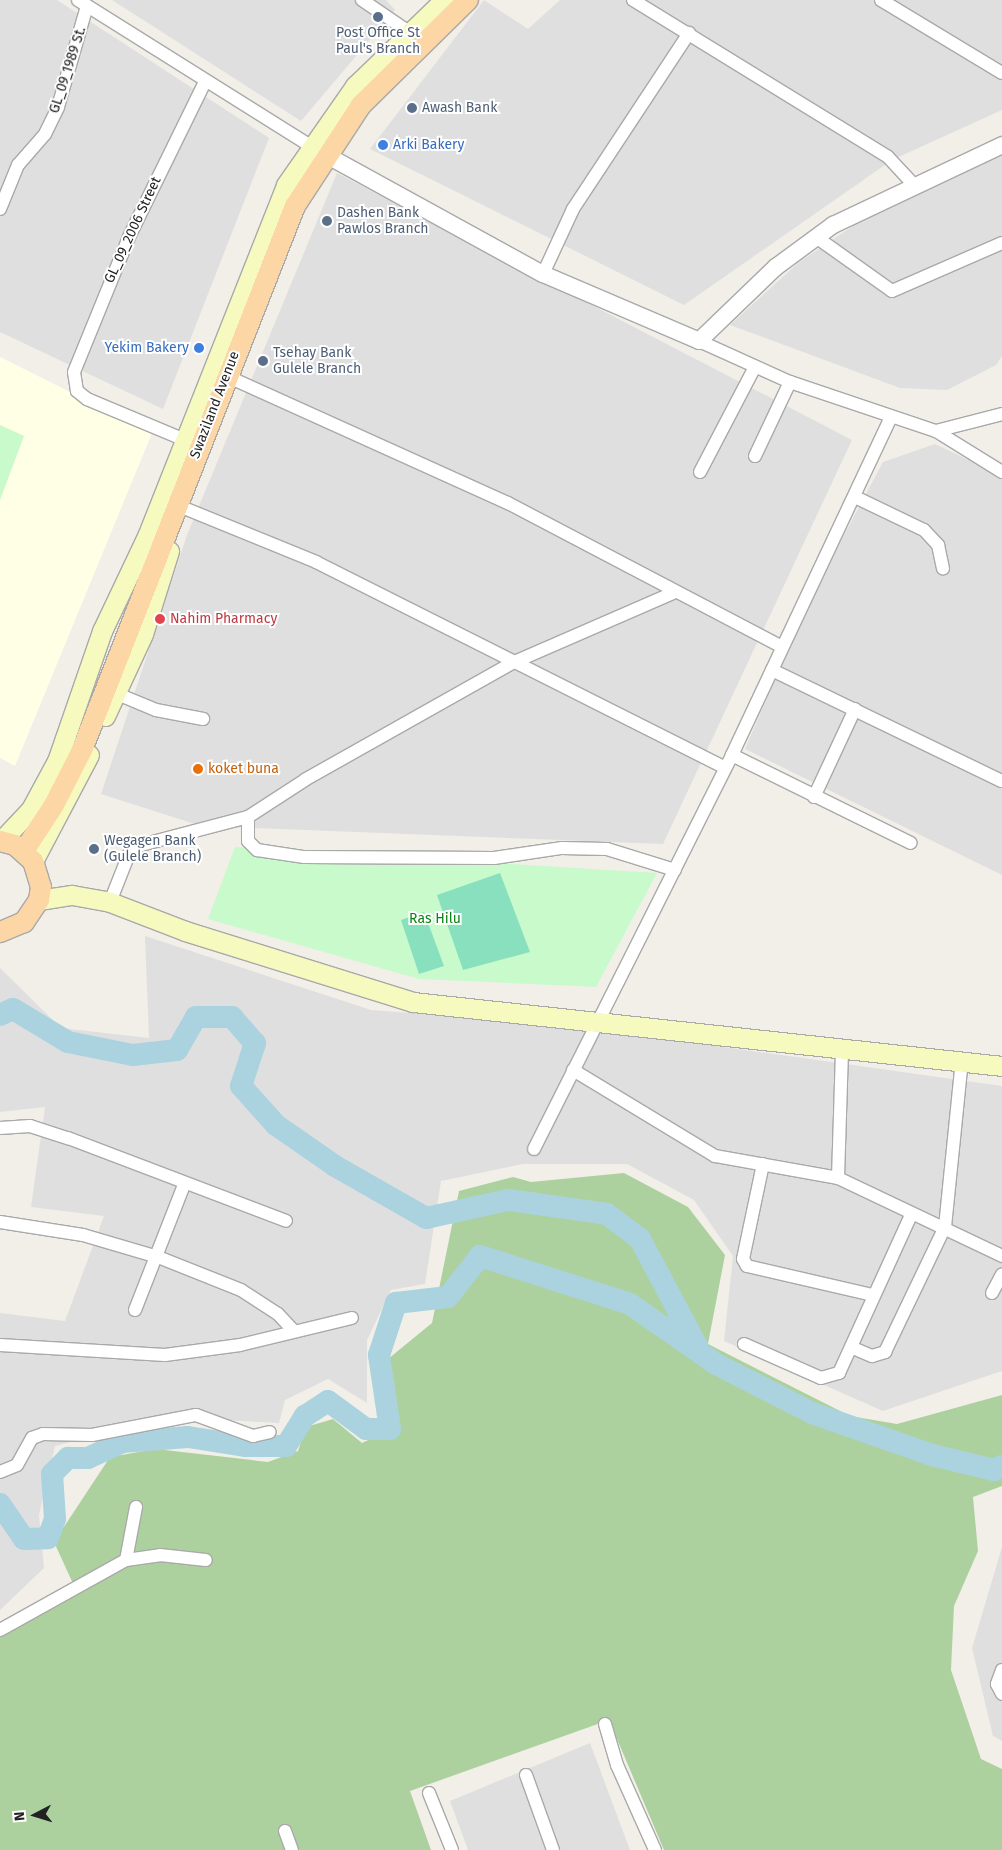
<!DOCTYPE html>
<style>
body{margin:0}
#map{position:relative;width:1002px;height:1850px;overflow:hidden;background:#f2efe9;font-family:"Fira Sans",sans-serif}
div>[style]{position:absolute}
.residential>*{inset:0;background:#e0dfdf}
.education>*{inset:0;background:#ffffe5}
.forest>*{inset:0;background:#add19e}
.park>*{inset:0;background:#c8facc}
.pitch>*{inset:0;background:#88e0be}
.river>*{height:22px;margin:-11px;padding:0 11px;transform-origin:11px;border-radius:11px;background:#aad3df}
.roads{filter:drop-shadow(1px 0 #a9a9a9) drop-shadow(-1px 0 #a9a9a9) drop-shadow(0 1px #a9a9a9) drop-shadow(0 -1px #a9a9a9)}
.minor>*{height:12px;margin:-6px;padding:0 6px;transform-origin:6px;border-radius:6px;background:#fff}
.tertiary>*{height:16px;margin:-8px;padding:0 8px;transform-origin:8px;border-radius:8px;background:#fff}
.secondary>*{height:19px;margin:-9.5px;padding:0 9.5px;transform-origin:9.5px;border-radius:9.5px;background:#f7fabf}
.primary>*{height:20px;margin:-10px;padding:0 10px;transform-origin:10px;border-radius:10px;background:#fcd6a4}
.dots>*{width:14px;height:14px;translate:-50% -50%;box-sizing:border-box;border:2px solid #fff;border-radius:50%}
span{translate:-50% -50%;white-space:nowrap;text-align:center;line-height:1.15;-webkit-text-stroke:4px #fff;paint-order:stroke}
.service-label{font-size:14px;color:#4e5e75}
.left{translate:0 -50%;text-align:left}
.street-label{font-size:14px;color:#222}
.shop-label{font-size:14px;color:#366cbe}
.right{translate:-100% -50%;text-align:right}
.health-label{font-size:14px;color:#be3a42}
.food-label{font-size:14px;color:#c56008}
.park-label{font-size:14px;color:#0c8416}
.north{position:absolute;left:10px;top:1790px;width:50px;height:50px;-webkit-text-stroke:4px #fff;paint-order:stroke;rotate:265deg;font-size:14px;font-weight:700;line-height:20px;text-align:center;color:#222}
.north::after{content:'';display:block;margin:auto;width:18px;height:22px;background:#222;clip-path:polygon(50% 0,100% 100%,50% 72%,0 100%)}
</style>
<div id="map">
<div class="residential">
<div style="clip-path:polygon(0 0,57px 0,269px 138px,163px 409px,0 332px)"></div>
<div style="clip-path:polygon(112px 0,386px 0,395px 10px,301px 121px)"></div>
<div style="clip-path:polygon(484px 0,528px 29px,560px 0,1002px 0,1002px 110px,892px 160px,684px 305px,370px 149px)"></div>
<div style="clip-path:polygon(1002px 154px,1002px 356px,996px 365px,947px 390px,900px 388px,730px 325px,798px 263px,875px 211px)"></div>
<div style="clip-path:polygon(337px 173px,852px 440px,663px 844px,201px 826px,101px 794px,187px 535px)"></div>
<div style="clip-path:polygon(935px 444px,1002px 476px,1002px 875px,745px 749px,809px 600px,883px 462px)"></div>
<div style="clip-path:polygon(145px 936px,371px 1010px,567px 1025px,1002px 1086px,1002px 1371px,883px 1411px,724px 1341px,733px 1256px,694px 1200px,627px 1164px,523px 1164px,441px 1181px,425px 1284px,391px 1290px,367px 1340px,367px 1403px,328px 1379px,285px 1400px,279px 1423px,164px 1417px,55px 1446px,39px 1515px,44px 1568px,0 1610px,0 1313px,65px 1321px,104px 1216px,31px 1207px,45px 1107px,0 1112px,0 968px,61px 1028px,149px 1038px)"></div>
<div style="clip-path:polygon(1002px 1547px,1002px 1741px,993px 1736px,972px 1648px)"></div>
<div style="clip-path:polygon(590px 1743px,630px 1850px,468px 1850px,450px 1801px)"></div>
</div>
<div class="education">
<div style="clip-path:polygon(0 357px,152px 433px,15px 766px,0 758px)"></div>
</div>
<div class="forest">
<div style="clip-path:polygon(624px 1173px,688px 1207px,725px 1255px,708px 1344px,850px 1416px,897px 1424px,1002px 1395px,1002px 1486px,973px 1497px,978px 1551px,954px 1606px,951px 1670px,981px 1759px,1002px 1769px,1002px 1850px,664px 1850px,609px 1720px,410px 1791px,431px 1850px,0 1850px,0 1637px,75px 1588px,54px 1542px,110px 1457px,156px 1449px,268px 1462px,298px 1451px,306px 1427px,333px 1419px,362px 1443px,396px 1427px,388px 1359px,432px 1323px,459px 1191px,513px 1177px,531px 1182px)"></div>
</div>
<div class="park">
<div style="clip-path:polygon(0 425px,24px 436px,0 500px)"></div>
<div style="clip-path:polygon(235px 847px,657px 873px,596px 987px,419px 979px,208px 919px)"></div>
</div>
<div class="pitch">
<div style="clip-path:polygon(500px 873px,530px 952px,463px 970px,437px 895px)"></div>
<div style="clip-path:polygon(424px 912px,444px 966px,419px 974px,401px 920px)"></div>
</div>
<div class="river">
<div style="left:0;top:1015px;width:14px;rotate:-25deg"></div>
<div style="left:13px;top:1009px;width:64px;rotate:31deg"></div>
<div style="left:68px;top:1042px;width:66px;rotate:11.3deg"></div>
<div style="left:133px;top:1055px;width:44px;rotate:-6.5deg"></div>
<div style="left:177px;top:1050px;width:38px;rotate:-60deg"></div>
<div style="left:196px;top:1017px;width:36px"></div>
<div style="left:232px;top:1017px;width:35px;rotate:49deg"></div>
<div style="left:255px;top:1043px;width:45px;rotate:108deg"></div>
<div style="left:241px;top:1086px;width:52px;rotate:48.1deg"></div>
<div style="left:276px;top:1125px;width:72px;rotate:34.8deg"></div>
<div style="left:335px;top:1166px;width:105px;rotate:29.7deg"></div>
<div style="left:426px;top:1218px;width:84px;rotate:-12.4deg"></div>
<div style="left:508px;top:1200px;width:100px;rotate:8deg"></div>
<div style="left:607px;top:1214px;width:41px;rotate:37.1deg"></div>
<div style="left:640px;top:1239px;width:126px;rotate:62deg"></div>
<div style="left:0;top:1504px;width:42px;rotate:55.6deg"></div>
<div style="left:24px;top:1539px;width:24px;rotate:-2deg"></div>
<div style="left:48px;top:1538px;width:20px;rotate:-70deg"></div>
<div style="left:55px;top:1519px;width:45px;rotate:-93.8deg"></div>
<div style="left:52px;top:1474px;width:23px;rotate:-45deg"></div>
<div style="left:68px;top:1458px;width:20px"></div>
<div style="left:88px;top:1458px;width:38px;rotate:-25deg"></div>
<div style="left:122px;top:1442px;width:66px;rotate:-4.3deg"></div>
<div style="left:188px;top:1437px;width:59px;rotate:8.8deg"></div>
<div style="left:246px;top:1446px;width:40px"></div>
<div style="left:286px;top:1446px;width:36px;rotate:-58deg"></div>
<div style="left:305px;top:1416px;width:27px;rotate:-33deg"></div>
<div style="left:328px;top:1401px;width:47px;rotate:36.4deg"></div>
<div style="left:366px;top:1429px;width:24px"></div>
<div style="left:390px;top:1429px;width:75px;rotate:-98.5deg"></div>
<div style="left:379px;top:1355px;width:55px;rotate:-71.9deg"></div>
<div style="left:396px;top:1303px;width:52px;rotate:-6.6deg"></div>
<div style="left:448px;top:1297px;width:52px;rotate:-52deg"></div>
<div style="left:480px;top:1256px;width:157px;rotate:17.7deg"></div>
<div style="left:630px;top:1304px;width:105px;rotate:34.9deg"></div>
<div style="left:716px;top:1364px;width:108px;rotate:27deg"></div>
<div style="left:812px;top:1413px;width:127px;rotate:19.3deg"></div>
<div style="left:932px;top:1455px;width:64px;rotate:13.6deg"></div>
<div style="left:994px;top:1470px;width:9px;rotate:-27deg"></div>
</div>
<div class="roads">
<div class="minor">
<div style="left:78px;top:0;width:282px;rotate:32.1deg"></div>
<div style="left:362px;top:0;width:57px;rotate:34.2deg"></div>
<div style="left:633px;top:0;width:299px;rotate:31.6deg"></div>
<div style="left:888px;top:157px;width:38px;rotate:47deg"></div>
<div style="left:881px;top:0;width:141px;rotate:31.1deg"></div>
<div style="left:0;top:209px;width:48px;rotate:-67.8deg"></div>
<div style="left:18px;top:165px;width:41px;rotate:-48.9deg"></div>
<div style="left:45px;top:134px;width:30px;rotate:-64deg"></div>
<div style="left:58px;top:107px;width:105px;rotate:-74deg"></div>
<div style="left:816px;top:237px;width:93px;rotate:35.4deg"></div>
<div style="left:892px;top:291px;width:120px;rotate:-23.6deg"></div>
<div style="left:543px;top:274px;width:72px;rotate:-65.2deg"></div>
<div style="left:573px;top:209px;width:211px;rotate:-56.6deg"></div>
<div style="left:699px;top:341px;width:100px;rotate:24.3deg"></div>
<div style="left:790px;top:382px;width:154px;rotate:18.6deg"></div>
<div style="left:936px;top:431px;width:78px;rotate:31.8deg"></div>
<div style="left:233px;top:379px;width:302px;rotate:24.3deg"></div>
<div style="left:508px;top:503px;width:307px;rotate:27.7deg"></div>
<div style="left:936px;top:431px;width:68px;rotate:-14.4deg"></div>
<div style="left:185px;top:440px;width:106px;rotate:-157.3deg"></div>
<div style="left:87px;top:399px;width:13px;rotate:-141deg"></div>
<div style="left:77px;top:391px;width:19px;rotate:-99deg"></div>
<div style="left:74px;top:372px;width:146px;rotate:-67.8deg"></div>
<div style="left:129px;top:237px;width:173px;rotate:-63.9deg"></div>
<div style="left:755px;top:456px;width:82px;rotate:-64.7deg"></div>
<div style="left:700px;top:472px;width:119px;rotate:-62.4deg"></div>
<div style="left:855px;top:497px;width:76px;rotate:25.6deg"></div>
<div style="left:924px;top:530px;width:21px;rotate:47deg"></div>
<div style="left:938px;top:545px;width:24px;rotate:78deg"></div>
<div style="left:184px;top:508px;width:143px;rotate:22.2deg"></div>
<div style="left:316px;top:562px;width:456px;rotate:26.7deg"></div>
<div style="left:673px;top:593px;width:173px;rotate:156.5deg"></div>
<div style="left:514px;top:662px;width:240px;rotate:150.6deg"></div>
<div style="left:305px;top:780px;width:68px;rotate:147deg"></div>
<div style="left:248px;top:817px;width:24px;rotate:90deg"></div>
<div style="left:248px;top:841px;width:13px;rotate:45deg"></div>
<div style="left:257px;top:850px;width:48px;rotate:8.5deg"></div>
<div style="left:304px;top:857px;width:190px;rotate:0.3deg"></div>
<div style="left:494px;top:858px;width:69px;rotate:-8.4deg"></div>
<div style="left:562px;top:848px;width:45px;rotate:1.3deg"></div>
<div style="left:607px;top:849px;width:71px;rotate:17.2deg"></div>
<div style="left:772px;top:670px;width:255px;rotate:25.8deg"></div>
<div style="left:115px;top:693px;width:44px;rotate:22.5deg"></div>
<div style="left:156px;top:710px;width:48px;rotate:10.8deg"></div>
<div style="left:732px;top:755px;width:199px;rotate:26.2deg"></div>
<div style="left:814px;top:797px;width:97px;rotate:-65deg"></div>
<div style="left:110px;top:902px;width:52px;rotate:-68.4deg"></div>
<div style="left:129px;top:854px;width:15px;rotate:-37deg"></div>
<div style="left:141px;top:845px;width:111px;rotate:-14.7deg"></div>
<div style="left:573px;top:1070px;width:166px;rotate:31.2deg"></div>
<div style="left:715px;top:1156px;width:125px;rotate:10.1deg"></div>
<div style="left:838px;top:1178px;width:182px;rotate:25.4deg"></div>
<div style="left:0;top:1128px;width:30px;rotate:-4deg"></div>
<div style="left:30px;top:1126px;width:40px;rotate:18deg"></div>
<div style="left:68px;top:1138px;width:233px;rotate:20.8deg"></div>
<div style="left:534px;top:1149px;width:441px;rotate:-63.3deg"></div>
<div style="left:732px;top:755px;width:374px;rotate:-64.8deg"></div>
<div style="left:763px;top:1164px;width:97px;rotate:101.9deg"></div>
<div style="left:743px;top:1259px;width:8px;rotate:60deg"></div>
<div style="left:747px;top:1266px;width:129px;rotate:13deg"></div>
<div style="left:838px;top:1178px;width:129px;rotate:-88.2deg"></div>
<div style="left:0;top:1222px;width:84px;rotate:8.9deg"></div>
<div style="left:83px;top:1235px;width:78px;rotate:16.3deg"></div>
<div style="left:158px;top:1257px;width:89px;rotate:21.7deg"></div>
<div style="left:241px;top:1290px;width:44px;rotate:33deg"></div>
<div style="left:278px;top:1314px;width:23px;rotate:47deg"></div>
<div style="left:992px;top:1293px;width:21px;rotate:-62deg"></div>
<div style="left:135px;top:1310px;width:134px;rotate:-68.6deg"></div>
<div style="left:744px;top:1344px;width:84px;rotate:23.8deg"></div>
<div style="left:821px;top:1378px;width:19px;rotate:-16deg"></div>
<div style="left:839px;top:1373px;width:174px;rotate:-65.5deg"></div>
<div style="left:0;top:1345px;width:165px;rotate:3.5deg"></div>
<div style="left:165px;top:1355px;width:76px;rotate:-7.6deg"></div>
<div style="left:240px;top:1345px;width:115px;rotate:-13.6deg"></div>
<div style="left:853px;top:1348px;width:21px;rotate:23deg"></div>
<div style="left:872px;top:1356px;width:14px;rotate:-17deg"></div>
<div style="left:885px;top:1352px;width:139px;rotate:-64.4deg"></div>
<div style="left:945px;top:1227px;width:167px;rotate:-84.2deg"></div>
<div style="left:0;top:1472px;width:18px;rotate:-22deg"></div>
<div style="left:17px;top:1465px;width:31px;rotate:-61deg"></div>
<div style="left:32px;top:1438px;width:12px;rotate:-20deg"></div>
<div style="left:43px;top:1434px;width:49px;rotate:1.2deg"></div>
<div style="left:92px;top:1435px;width:106px;rotate:-10.9deg"></div>
<div style="left:196px;top:1415px;width:61px;rotate:20.2deg"></div>
<div style="left:253px;top:1436px;width:17px;rotate:-13deg"></div>
<div style="left:126px;top:1560px;width:54px;rotate:-79.3deg"></div>
<div style="left:0;top:1630px;width:144px;rotate:-29.1deg"></div>
<div style="left:126px;top:1560px;width:34px;rotate:-8deg"></div>
<div style="left:160px;top:1555px;width:46px;rotate:6.2deg"></div>
<div style="left:1002px;top:1670px;width:15px;rotate:110deg"></div>
<div style="left:997px;top:1684px;width:11px;rotate:63deg"></div>
<div style="left:605px;top:1724px;width:43px;rotate:73.7deg"></div>
<div style="left:617px;top:1765px;width:93px;rotate:65.9deg"></div>
<div style="left:526px;top:1775px;width:80px;rotate:70.2deg"></div>
<div style="left:429px;top:1793px;width:61px;rotate:68deg"></div>
<div style="left:285px;top:1831px;width:20px;rotate:70deg"></div>
</div>
<div class="tertiary">
<div style="left:317px;top:150px;width:258px;rotate:28.8deg"></div>
<div style="left:543px;top:274px;width:170px;rotate:23.2deg"></div>
<div style="left:699px;top:341px;width:107px;rotate:-43.9deg"></div>
<div style="left:776px;top:267px;width:71px;rotate:-36.4deg"></div>
<div style="left:833px;top:225px;width:187px;rotate:-25.3deg"></div>
</div>
<div class="secondary">
<div style="left:105px;top:716px;width:90px;rotate:-65.1deg"></div>
<div style="left:143px;top:634px;width:87px;rotate:-72.6deg"></div>
<div style="left:1px;top:841px;width:44px;rotate:-46.8deg"></div>
<div style="left:31px;top:809px;width:55px;rotate:-61.6deg"></div>
<div style="left:57px;top:761px;width:138px;rotate:-70.9deg"></div>
<div style="left:102px;top:631px;width:107px;rotate:-64.6deg"></div>
<div style="left:148px;top:534px;width:375px;rotate:-68.4deg"></div>
<div style="left:286px;top:185px;width:121px;rotate:-55.1deg"></div>
<div style="left:355px;top:86px;width:124px;rotate:-44deg"></div>
<div style="left:33px;top:861px;width:120px;rotate:-62.2deg"></div>
<div style="left:39px;top:900px;width:33px;rotate:-9deg"></div>
<div style="left:72px;top:895px;width:39px;rotate:10deg"></div>
<div style="left:110px;top:902px;width:80px;rotate:21.1deg"></div>
<div style="left:185px;top:931px;width:239px;rotate:17.3deg"></div>
<div style="left:413px;top:1002px;width:592px;rotate:6.2deg"></div>
</div>
<div class="primary">
<div style="left:0;top:841px;width:16px;rotate:15deg"></div>
<div style="left:15px;top:845px;width:24px;rotate:42deg"></div>
<div style="left:33px;top:861px;width:27px;rotate:73deg"></div>
<div style="left:41px;top:887px;width:13px;rotate:99deg"></div>
<div style="left:39px;top:900px;width:27px;rotate:124deg"></div>
<div style="left:24px;top:922px;width:26px;rotate:157deg"></div>
<div style="left:24px;top:851px;width:55px;rotate:-56.9deg"></div>
<div style="left:54px;top:805px;width:62px;rotate:-63deg"></div>
<div style="left:82px;top:750px;width:584px;rotate:-68.62deg"></div>
<div style="left:295px;top:206px;width:121px;rotate:-56.8deg"></div>
<div style="left:361px;top:105px;width:150px;rotate:-44.5deg"></div>
</div>
</div>
<div class="dots">
<div style="left:378px;top:17px;background:#5c6f8a"></div>
<div style="left:412px;top:108px;background:#5c6f8a"></div>
<div style="left:383px;top:145px;background:#3f7fe0"></div>
<div style="left:327px;top:221px;background:#5c6f8a"></div>
<div style="left:199px;top:348px;background:#3f7fe0"></div>
<div style="left:263px;top:361px;background:#5c6f8a"></div>
<div style="left:160px;top:619px;background:#e0444e"></div>
<div style="left:198px;top:769px;background:#e8710a"></div>
<div style="left:94px;top:849px;background:#5c6f8a"></div>
</div>
<div class="service-label">
<span style="left:378px;top:41px">Post Office St<br>Paul's Branch</span>
<span class="left" style="left:422px;top:108px">Awash Bank</span>
<span class="left" style="left:337px;top:221px">Dashen Bank<br>Pawlos Branch</span>
<span class="left" style="left:273px;top:361px">Tsehay Bank<br>Gulele Branch</span>
<span class="left" style="left:104px;top:849px">Wegagen Bank<br>(Gulele Branch)</span>
</div>
<div class="street-label">
<span style="left:68px;top:70px;rotate:-72deg">GL_09_1989 St.</span>
<span style="left:133px;top:230px;rotate:-65deg">GL_09_2006 Street</span>
<span style="left:215px;top:405px;rotate:-69deg">Swaziland Avenue</span>
</div>
<div class="shop-label">
<span class="left" style="left:393px;top:145px">Arki Bakery</span>
<span class="right" style="left:189px;top:348px">Yekim Bakery</span>
</div>
<div class="health-label">
<span class="left" style="left:170px;top:619px">Nahim Pharmacy</span>
</div>
<div class="food-label">
<span class="left" style="left:208px;top:769px">koket buna</span>
</div>
<div class="park-label">
<span style="left:435px;top:919px">Ras Hilu</span>
</div>
<div class="north">N</div>
</div>
